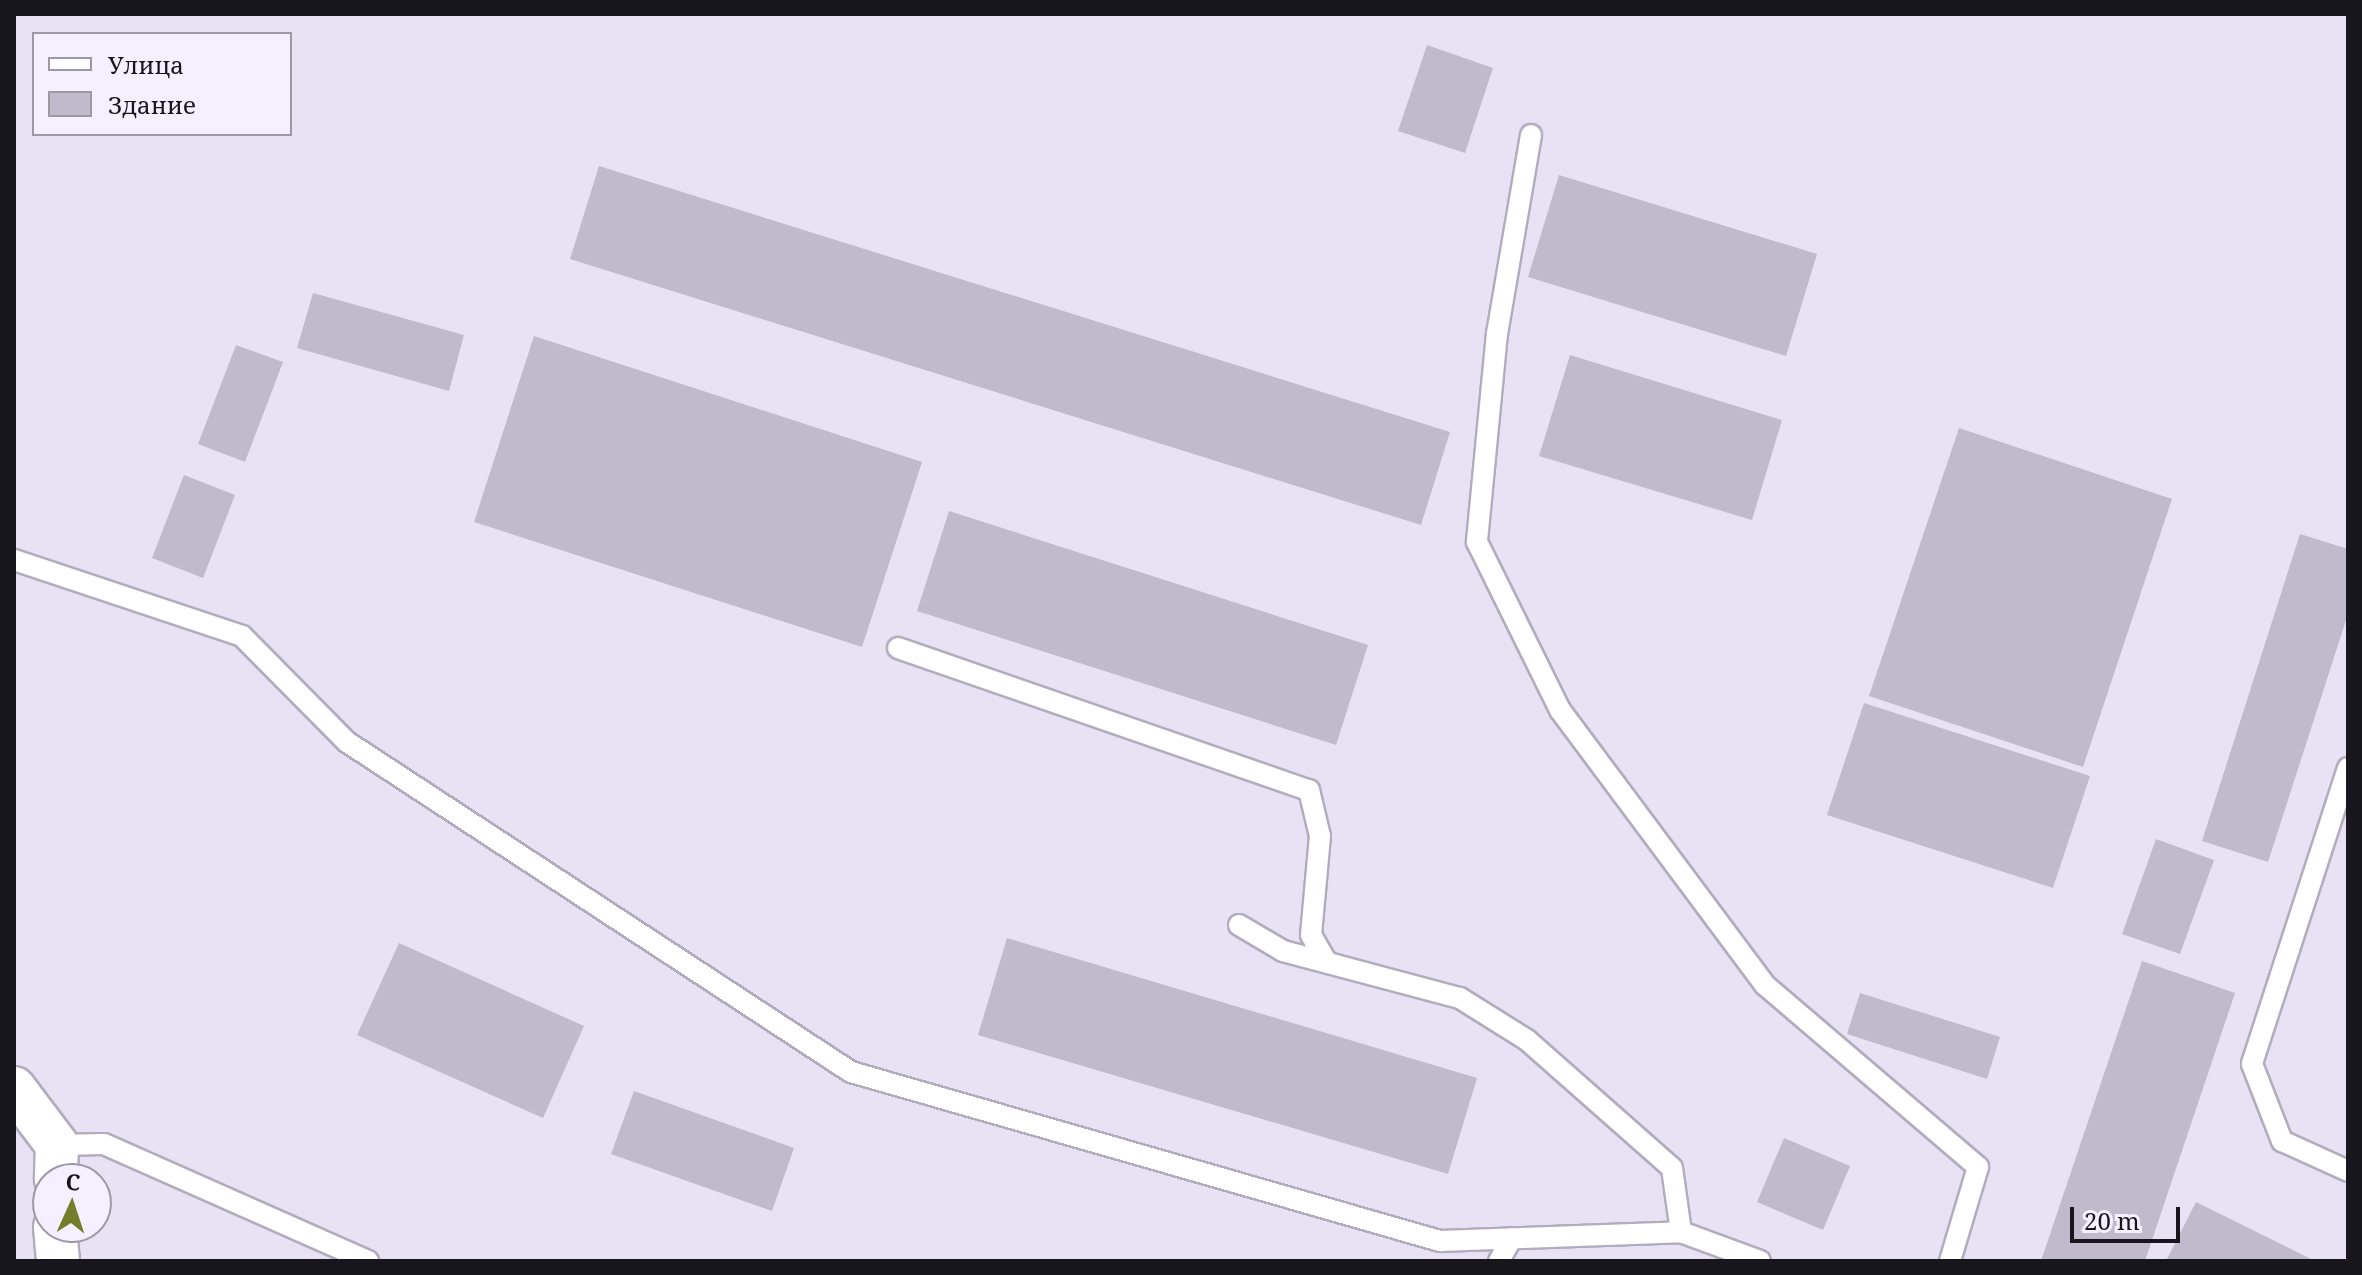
<!DOCTYPE html>
<meta charset="utf-8">
<style>
body{margin:0}
#map{position:relative;width:2362px;height:1275px;overflow:hidden;background:#e7e2f4;font-family:"Noto Serif",serif}
div>[style]{position:absolute}
.building>*{inset:0;background:#bfbbcd}
.roads{filter:drop-shadow(2px 0 #b1adbe) drop-shadow(-2px 0 #b1adbe) drop-shadow(0 2px #b1adbe) drop-shadow(0 -2px #b1adbe)}
.service>*{height:20px;margin:-10px;padding:0 10px;transform-origin:10px;border-radius:10px;background:#fff}
.minor>*{height:42px;margin:-21px;padding:0 21px;transform-origin:21px;border-radius:21px;background:#fff}
span{translate:-50% -50%;white-space:nowrap;text-align:center;line-height:1.15;-webkit-text-stroke:6px #f4f0ff;paint-order:stroke}
.frame{position:absolute;inset:0;border:16px solid #18161d;pointer-events:none}
.legend{position:absolute;left:32px;top:32px;width:260px;height:104px;box-sizing:border-box;background:#f4f0ff;border:2px solid #9c99a5;margin:0;padding:10px 14px;list-style:none;font-size:24px;color:#18161d}
.legend li{display:flex;align-items:center;gap:16px;height:40px}
.legend b{width:40px;border:2px solid #9c99a5}
.north{position:absolute;left:32px;top:1163px;width:80px;height:80px;box-sizing:border-box;background:#f4f0ff;border:2px solid #9c99a5;border-radius:50%;rotate:3deg;font-size:22px;font-weight:700;line-height:32px;text-align:center;color:#18161d}
.north::after{content:'';display:block;margin:auto;width:28px;height:36px;background:#737e2b;clip-path:polygon(50% 0,100% 100%,50% 72%,0 100%)}
.scale{position:absolute;left:2070px;top:1207px;width:110px;height:36px;box-sizing:border-box;border:4px solid #18161d;border-top:0;padding-left:10px;font-size:24px;line-height:28px;white-space:nowrap;color:#18161d;-webkit-text-stroke:6px #f4f0ff;paint-order:stroke}
</style>
<div id="map">
<div class="building">
<div style="clip-path:polygon(1427px 45px,1493px 68px,1465px 153px,1398px 131px)"></div>
<div style="clip-path:polygon(599px 166px,1450px 432px,1421px 525px,570px 259px)"></div>
<div style="clip-path:polygon(1559px 175px,1817px 254px,1786px 356px,1528px 277px)"></div>
<div style="clip-path:polygon(313px 293px,464px 335px,449px 391px,297px 348px)"></div>
<div style="clip-path:polygon(534px 336px,922px 462px,862px 647px,474px 522px)"></div>
<div style="clip-path:polygon(236px 345px,283px 362px,245px 462px,198px 444px)"></div>
<div style="clip-path:polygon(1570px 355px,1782px 420px,1752px 520px,1539px 456px)"></div>
<div style="clip-path:polygon(1959px 428px,2172px 499px,2083px 767px,1869px 696px)"></div>
<div style="clip-path:polygon(184px 475px,235px 495px,203px 578px,152px 558px)"></div>
<div style="clip-path:polygon(949px 511px,1368px 645px,1336px 745px,917px 611px)"></div>
<div style="clip-path:polygon(2300px 534px,2348px 549px,2348px 614px,2268px 862px,2202px 841px)"></div>
<div style="clip-path:polygon(1864px 703px,2090px 776px,2053px 888px,1827px 815px)"></div>
<div style="clip-path:polygon(2156px 839px,2214px 860px,2180px 954px,2122px 934px)"></div>
<div style="clip-path:polygon(1007px 938px,1477px 1078px,1448px 1174px,978px 1035px)"></div>
<div style="clip-path:polygon(399px 943px,584px 1026px,543px 1118px,357px 1035px)"></div>
<div style="clip-path:polygon(2142px 961px,2235px 993px,2145px 1261px,2041px 1261px)"></div>
<div style="clip-path:polygon(1860px 993px,2000px 1037px,1987px 1079px,1847px 1034px)"></div>
<div style="clip-path:polygon(634px 1091px,794px 1148px,772px 1211px,611px 1154px)"></div>
<div style="clip-path:polygon(1784px 1138px,1850px 1166px,1823px 1230px,1757px 1202px)"></div>
<div style="clip-path:polygon(2196px 1202px,2315px 1261px,2166px 1261px)"></div>
</div>
<div class="roads">
<div class="service">
<div style="left:1531px;top:135px;width:201px;rotate:99.7deg"></div>
<div style="left:1497px;top:333px;width:210px;rotate:95.5deg"></div>
<div style="left:1477px;top:542px;width:187px;rotate:63.7deg"></div>
<div style="left:1560px;top:710px;width:343px;rotate:53.3deg"></div>
<div style="left:1765px;top:985px;width:280px;rotate:40.5deg"></div>
<div style="left:1978px;top:1167px;width:98px;rotate:106.6deg"></div>
<div style="left:14px;top:560px;width:240px;rotate:18.4deg"></div>
<div style="left:242px;top:636px;width:149px;rotate:45.3deg"></div>
<div style="left:347px;top:742px;width:602px;rotate:33.22deg"></div>
<div style="left:851px;top:1072px;width:613px;rotate:16.01deg"></div>
<div style="left:1440px;top:1241px;width:241px;rotate:-2.1deg"></div>
<div style="left:1681px;top:1232px;width:84px;rotate:20.2deg"></div>
<div style="left:898px;top:648px;width:435px;rotate:19.1deg"></div>
<div style="left:1309px;top:790px;width:47px;rotate:76.6deg"></div>
<div style="left:1320px;top:836px;width:99px;rotate:95.2deg"></div>
<div style="left:1311px;top:935px;width:32px;rotate:60deg"></div>
<div style="left:2348px;top:768px;width:311px;rotate:108deg"></div>
<div style="left:2252px;top:1064px;width:83px;rotate:68.7deg"></div>
<div style="left:2282px;top:1141px;width:72px;rotate:24.4deg"></div>
<div style="left:1239px;top:925px;width:51px;rotate:30.6deg"></div>
<div style="left:1283px;top:951px;width:183px;rotate:14.9deg"></div>
<div style="left:1460px;top:998px;width:79px;rotate:32.1deg"></div>
<div style="left:1527px;top:1040px;width:193px;rotate:41.4deg"></div>
<div style="left:1672px;top:1168px;width:65px;rotate:82deg"></div>
<div style="left:57px;top:1145px;width:47px;rotate:-1.2deg"></div>
<div style="left:104px;top:1144px;width:289px;rotate:23.9deg"></div>
<div style="left:1499px;top:1261px;width:26px;rotate:-61deg"></div>
</div>
<div class="minor">
<div style="left:14px;top:1088px;width:71px;rotate:53deg"></div>
<div style="left:57px;top:1145px;width:34px;rotate:92deg"></div>
<div style="left:55px;top:1227px;width:34px;rotate:85deg"></div>
</div>
</div>
<div class="frame"></div>
<ul class="legend">
<li><b style="height:10px;background:#fff"></b>Улица</li>
<li><b style="height:22px;background:#bfbbcd"></b>Здание</li>
</ul>
<div class="north">С</div>
<div class="scale">20 m</div>
</div>
